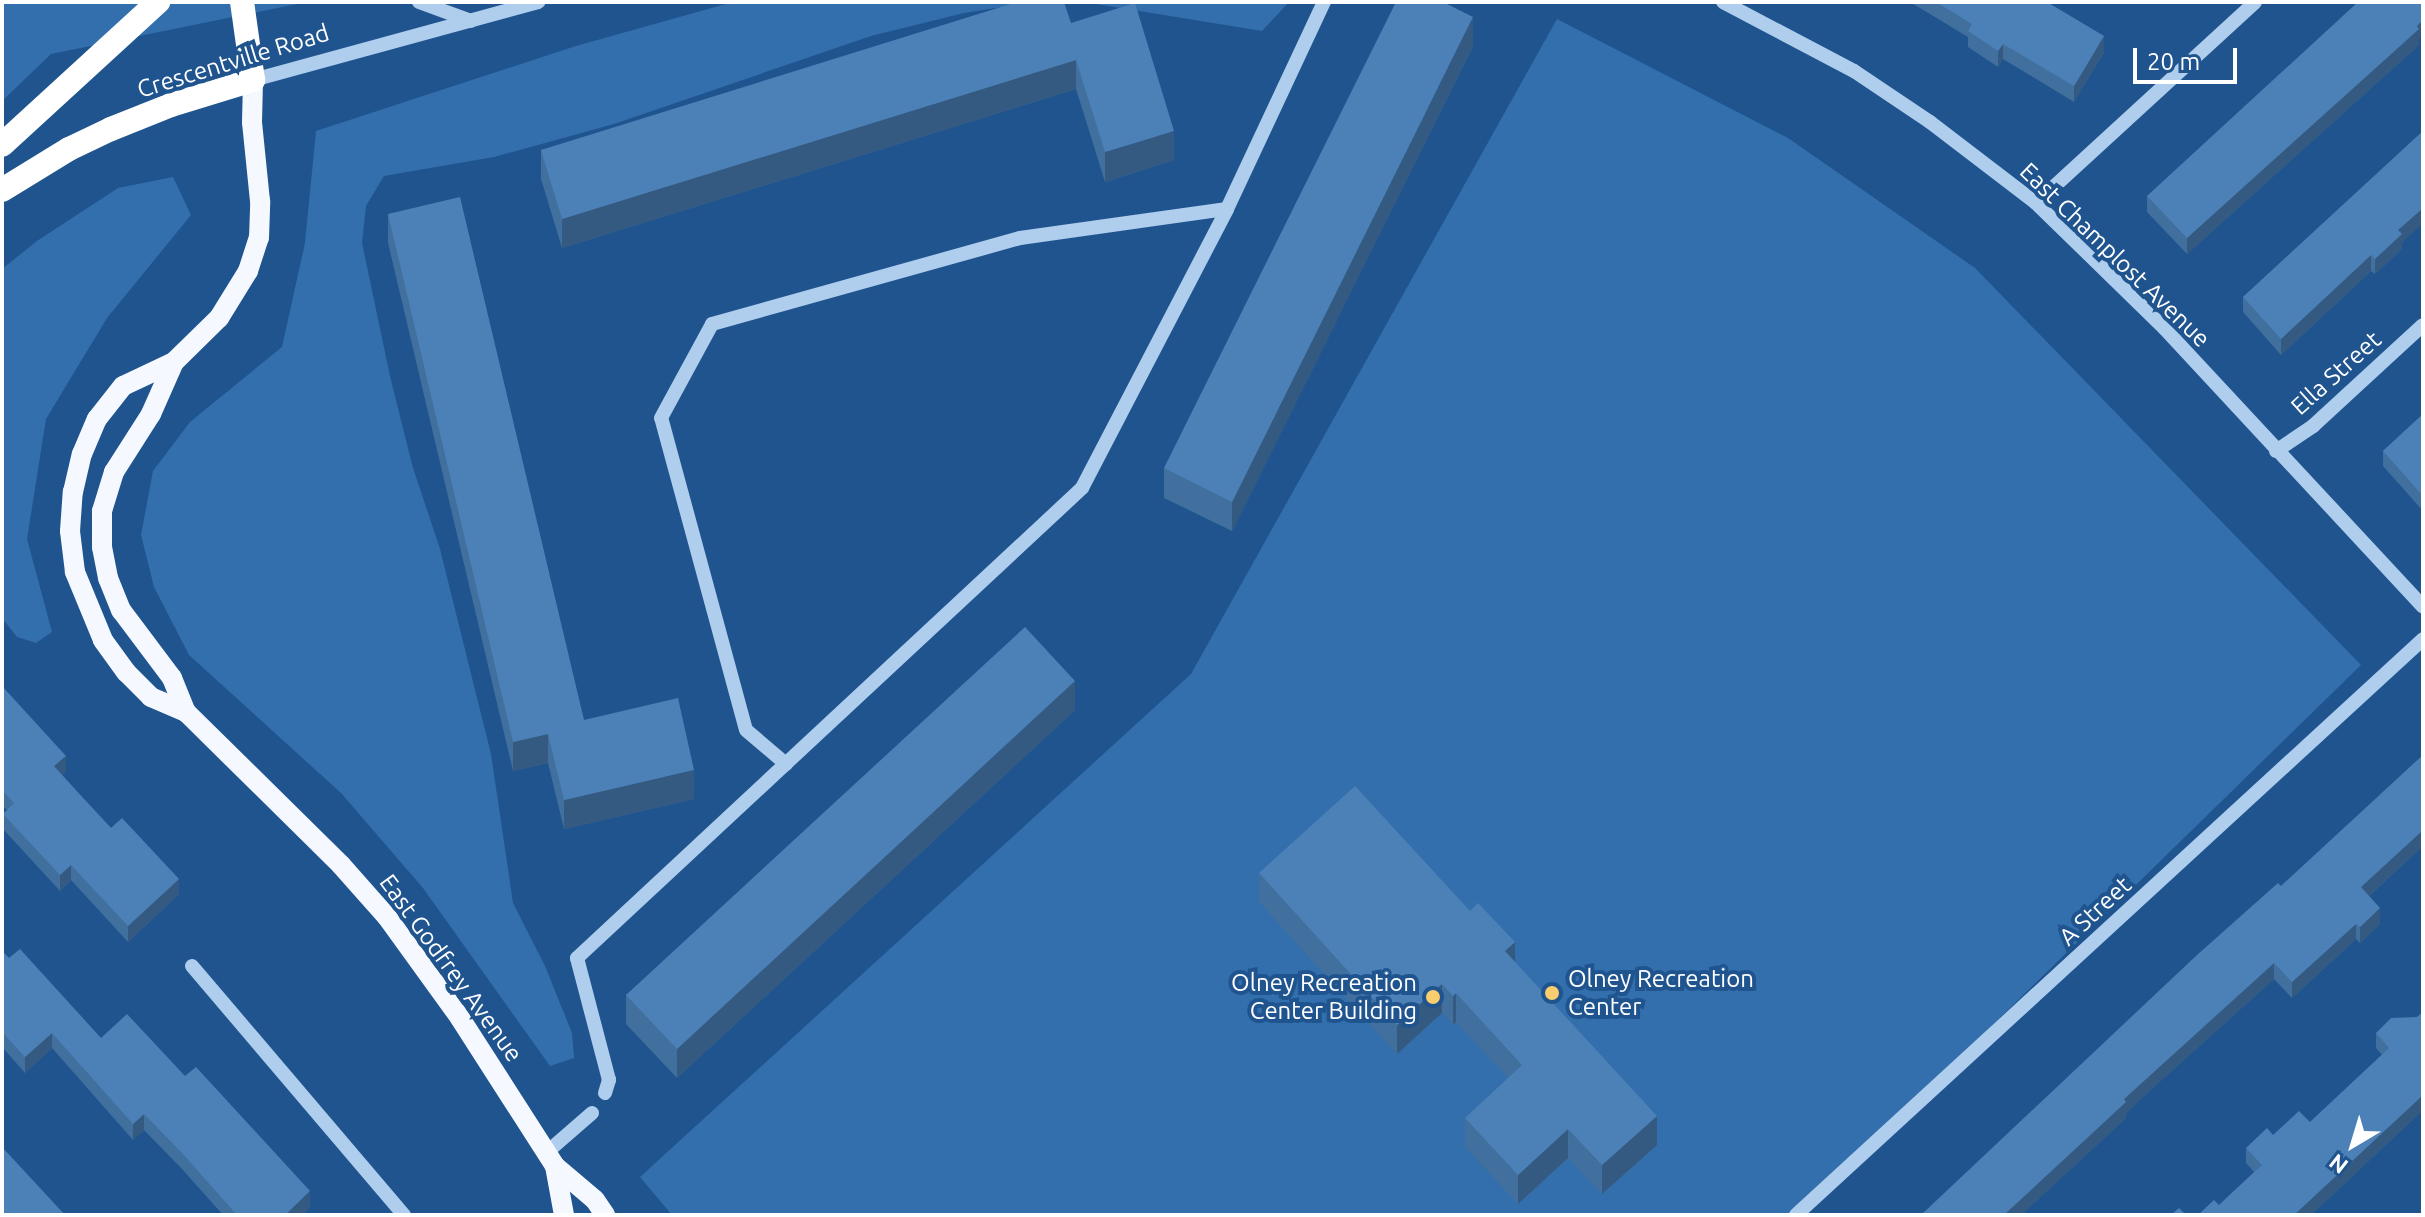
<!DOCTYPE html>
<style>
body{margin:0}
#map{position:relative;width:2425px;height:1217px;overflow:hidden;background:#1f548f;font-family:Ubuntu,sans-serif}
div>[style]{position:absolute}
.green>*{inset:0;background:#336fad}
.minor>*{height:14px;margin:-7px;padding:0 7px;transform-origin:7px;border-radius:7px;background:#afcded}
.major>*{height:20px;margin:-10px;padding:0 10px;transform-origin:10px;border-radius:10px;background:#f5f9ff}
.highway>*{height:24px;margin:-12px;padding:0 12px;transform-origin:12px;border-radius:12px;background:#fff}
.wall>*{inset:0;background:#416f9e}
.shaded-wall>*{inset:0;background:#355a81}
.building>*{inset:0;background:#4c81b8}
.dots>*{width:22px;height:22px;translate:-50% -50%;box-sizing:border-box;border:4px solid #1f548f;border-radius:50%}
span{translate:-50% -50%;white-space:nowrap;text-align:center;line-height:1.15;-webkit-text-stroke:8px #1f548f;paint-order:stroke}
.street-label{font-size:24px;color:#fff}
.poi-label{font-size:24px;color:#fff}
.left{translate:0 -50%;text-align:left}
.right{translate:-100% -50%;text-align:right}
.frame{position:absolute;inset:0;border:4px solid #fff;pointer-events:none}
.north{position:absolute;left:2313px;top:1105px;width:80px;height:80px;-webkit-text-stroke:6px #1f548f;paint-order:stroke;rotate:218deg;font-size:22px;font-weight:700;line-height:32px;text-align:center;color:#fff}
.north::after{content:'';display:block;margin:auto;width:28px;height:36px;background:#fff;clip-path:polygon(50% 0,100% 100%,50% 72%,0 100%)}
.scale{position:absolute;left:2133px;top:48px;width:104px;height:36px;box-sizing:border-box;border:4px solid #fff;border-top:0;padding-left:10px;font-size:24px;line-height:28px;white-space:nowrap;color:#fff;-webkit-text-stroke:6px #1f548f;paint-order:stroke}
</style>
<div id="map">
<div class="green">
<div style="clip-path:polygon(2px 2px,307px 2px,51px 54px,2px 101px)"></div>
<div style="clip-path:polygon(733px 2px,1033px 2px,964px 13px,871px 36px,614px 124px,494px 157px,384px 176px,366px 206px,362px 243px,390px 376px,413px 468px,440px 549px,491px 754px,513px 903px,545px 966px,572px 1033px,574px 1058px,550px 1066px,423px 888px,341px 793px,189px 655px,154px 587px,141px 535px,153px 471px,190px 422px,282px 347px,305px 243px,316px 131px,576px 46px)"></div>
<div style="clip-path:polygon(1084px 2px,1289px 2px,1262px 31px)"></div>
<div style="clip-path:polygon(1557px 19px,1788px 138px,1975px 268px,2361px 665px,1798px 1215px,672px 1215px,640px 1177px,1191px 674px)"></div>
<div style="clip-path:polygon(173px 177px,191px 215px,107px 318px,46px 419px,27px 539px,52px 632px,36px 643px,17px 637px,2px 618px,2px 269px,37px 241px,118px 188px)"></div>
</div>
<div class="minor">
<div style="left:419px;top:2px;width:55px;rotate:20.1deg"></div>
<div style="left:1723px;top:2px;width:148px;rotate:27.8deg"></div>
<div style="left:1854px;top:71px;width:92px;rotate:33.9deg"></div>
<div style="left:1930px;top:122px;width:133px;rotate:37.4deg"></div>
<div style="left:2036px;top:203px;width:180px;rotate:44.3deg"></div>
<div style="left:2165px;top:329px;width:379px;rotate:47.1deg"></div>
<div style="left:253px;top:80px;width:296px;rotate:-15.3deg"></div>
<div style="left:2036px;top:203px;width:297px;rotate:-42.5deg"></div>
<div style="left:2276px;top:451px;width:45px;rotate:-34deg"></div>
<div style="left:2313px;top:426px;width:149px;rotate:-42.6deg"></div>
<div style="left:786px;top:764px;width:52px;rotate:-139.6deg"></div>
<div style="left:746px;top:730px;width:323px;rotate:-105.2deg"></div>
<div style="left:661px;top:418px;width:107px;rotate:-61.5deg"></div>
<div style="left:712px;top:324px;width:320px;rotate:-15.6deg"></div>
<div style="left:1020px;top:238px;width:209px;rotate:-8deg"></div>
<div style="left:192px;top:966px;width:327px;rotate:49.6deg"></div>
<div style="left:605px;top:1093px;width:14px;rotate:-73deg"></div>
<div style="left:609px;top:1080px;width:126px;rotate:-104.7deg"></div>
<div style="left:577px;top:958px;width:690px;rotate:-42.94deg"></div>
<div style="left:1082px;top:488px;width:314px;rotate:-62.5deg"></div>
<div style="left:1227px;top:209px;width:229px;rotate:-64.9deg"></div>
<div style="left:546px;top:1153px;width:61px;rotate:-41deg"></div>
<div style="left:1796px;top:1215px;width:851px;rotate:-42.57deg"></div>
</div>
<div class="major">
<div style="left:174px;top:362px;width:57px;rotate:113.9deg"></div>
<div style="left:151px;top:414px;width:69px;rotate:122.5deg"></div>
<div style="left:114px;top:472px;width:41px;rotate:107.1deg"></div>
<div style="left:102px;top:511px;width:36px;rotate:90deg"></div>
<div style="left:102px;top:547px;width:32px;rotate:79deg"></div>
<div style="left:108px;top:578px;width:35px;rotate:68deg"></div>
<div style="left:121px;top:610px;width:85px;rotate:53.1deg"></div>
<div style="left:172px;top:678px;width:37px;rotate:68deg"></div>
<div style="left:186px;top:712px;width:218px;rotate:44.6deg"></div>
<div style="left:341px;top:865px;width:69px;rotate:48.5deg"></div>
<div style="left:387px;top:917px;width:125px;rotate:54.1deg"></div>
<div style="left:460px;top:1018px;width:176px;rotate:57.3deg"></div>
<div style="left:555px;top:1166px;width:52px;rotate:40.4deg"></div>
<div style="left:595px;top:1200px;width:18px;rotate:56deg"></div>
<div style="left:186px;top:712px;width:38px;rotate:-157deg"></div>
<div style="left:151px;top:697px;width:35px;rotate:-135deg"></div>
<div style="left:126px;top:672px;width:39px;rotate:-126deg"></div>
<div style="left:103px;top:640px;width:74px;rotate:-112.4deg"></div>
<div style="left:75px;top:572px;width:41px;rotate:-97deg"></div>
<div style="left:70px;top:531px;width:39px;rotate:-86deg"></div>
<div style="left:73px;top:492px;width:39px;rotate:-77deg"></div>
<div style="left:82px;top:454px;width:38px;rotate:-67deg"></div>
<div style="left:97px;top:419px;width:42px;rotate:-51.8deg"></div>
<div style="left:123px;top:386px;width:56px;rotate:-25.2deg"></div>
<div style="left:174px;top:362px;width:63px;rotate:-44.4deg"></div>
<div style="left:219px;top:318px;width:55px;rotate:-58.3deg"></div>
<div style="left:248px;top:271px;width:35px;rotate:-72deg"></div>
<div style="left:259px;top:238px;width:37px;rotate:-88deg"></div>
<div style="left:260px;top:201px;width:79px;rotate:-95.8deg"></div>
<div style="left:252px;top:122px;width:42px;rotate:-88.6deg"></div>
<div style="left:555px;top:1166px;width:50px;rotate:79.6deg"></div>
</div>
<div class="highway">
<div style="left:2px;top:145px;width:212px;rotate:-42.5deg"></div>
<div style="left:2px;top:190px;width:79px;rotate:-31.5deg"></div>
<div style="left:69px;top:149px;width:47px;rotate:-25.5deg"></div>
<div style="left:111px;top:129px;width:65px;rotate:-21.8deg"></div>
<div style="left:171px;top:105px;width:86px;rotate:-17deg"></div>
<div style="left:253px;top:80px;width:79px;rotate:-98deg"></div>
</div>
<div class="wall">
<div style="clip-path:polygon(1910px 2px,2047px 2px,2104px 52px,2074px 102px,2003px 59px,1998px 67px,1968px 47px,1968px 37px)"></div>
<div style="clip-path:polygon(1071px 23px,1174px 160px,1105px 182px,1076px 89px,562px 248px,541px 179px,541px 150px)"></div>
<div style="clip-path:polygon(2419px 39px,2419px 45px,2187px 254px,2147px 212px,2147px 196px)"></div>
<div style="clip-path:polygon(1473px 46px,1232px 531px,1164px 498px,1164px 468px)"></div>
<div style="clip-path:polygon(2423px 131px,2423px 223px,2402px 242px,2402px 249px,2375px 274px,2371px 271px,2281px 355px,2243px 312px,2243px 297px)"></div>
<div style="clip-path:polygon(388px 214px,584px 720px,694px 799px,564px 829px,548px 763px,513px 771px,388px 243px)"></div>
<div style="clip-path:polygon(2423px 414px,2423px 511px,2383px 466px,2383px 451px)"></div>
<div style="clip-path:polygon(2px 686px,66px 771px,62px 775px,111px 828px,179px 894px,128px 942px,71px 880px,60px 891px,3px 829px,3px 814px,7px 810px,2px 805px)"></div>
<div style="clip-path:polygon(1075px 710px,677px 1078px,626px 1024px,626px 995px)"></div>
<div style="clip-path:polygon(2423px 755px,2423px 846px,2369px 896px,2380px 924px,2360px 943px,2356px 939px,2292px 998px,2274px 979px,2146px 1094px,2126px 1113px,2126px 1118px,2021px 1215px,2281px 886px)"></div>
<div style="clip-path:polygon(1259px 873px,1515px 961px,1657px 1145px,1602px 1194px,1568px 1158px,1518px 1204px,1465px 1147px,1465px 1118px,1508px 1078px,1456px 1022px,1453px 1025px,1442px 1013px,1397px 1054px,1259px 902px)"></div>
<div style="clip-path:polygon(2px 951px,9px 958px,101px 1038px,185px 1076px,310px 1207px,302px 1215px,223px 1215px,182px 1169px,144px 1130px,133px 1140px,52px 1048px,25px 1073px,2px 1047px)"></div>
<div style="clip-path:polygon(2423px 1012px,2423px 1110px,2311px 1215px,2198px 1215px,2219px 1205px,2254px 1172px,2246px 1163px,2246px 1148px,2273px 1135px,2310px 1122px,2382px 1055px,2376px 1048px,2376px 1033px,2417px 1017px)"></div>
</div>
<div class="shaded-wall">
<div style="clip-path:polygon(1473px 17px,1473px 46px,1232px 531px,1232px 502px)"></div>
<div style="clip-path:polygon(2423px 20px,2423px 36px,2419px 39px,2419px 45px,2187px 254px,2187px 238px)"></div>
<div style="clip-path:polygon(2104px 36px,2104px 52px,2074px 102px,2074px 86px)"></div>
<div style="clip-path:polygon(2003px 44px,2003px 59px,1998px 67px,1998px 51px)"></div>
<div style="clip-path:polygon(1076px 60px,1076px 89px,562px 248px,562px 219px)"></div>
<div style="clip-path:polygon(1174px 131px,1174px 160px,1105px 182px,1105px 152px)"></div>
<div style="clip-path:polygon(2423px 208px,2423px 223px,2402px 242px,2402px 249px,2375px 274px,2375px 259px,2398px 230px)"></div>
<div style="clip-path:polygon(2371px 255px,2371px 271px,2281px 355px,2281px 339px)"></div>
<div style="clip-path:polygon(1075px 681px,1075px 710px,677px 1078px,677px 1049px)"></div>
<div style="clip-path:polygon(548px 734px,548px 763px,513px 771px,513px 742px)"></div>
<div style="clip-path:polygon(66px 756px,66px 771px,54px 782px,54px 766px)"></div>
<div style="clip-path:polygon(694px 770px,694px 799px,564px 829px,564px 800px)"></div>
<div style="clip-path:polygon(2423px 830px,2423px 846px,2361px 903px,2361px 887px)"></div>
<div style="clip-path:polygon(71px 865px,71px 880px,60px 891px,60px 875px)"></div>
<div style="clip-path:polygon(179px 879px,179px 894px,128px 942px,128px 926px)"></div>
<div style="clip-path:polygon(2380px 908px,2380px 924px,2360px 943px,2360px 927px)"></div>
<div style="clip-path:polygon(2356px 924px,2356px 939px,2292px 998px,2292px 982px)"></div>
<div style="clip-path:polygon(1515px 942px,1515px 971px,1505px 951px)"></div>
<div style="clip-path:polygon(2274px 963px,2274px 979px,2146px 1094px,2126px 1113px,2126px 1118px,2021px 1215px,2004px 1215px,2124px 1099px)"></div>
<div style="clip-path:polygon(1442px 984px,1442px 1013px,1397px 1054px,1397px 1025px)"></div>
<div style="clip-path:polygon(1456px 993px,1456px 1022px,1453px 1025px,1453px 996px)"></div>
<div style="clip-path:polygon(52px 1033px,52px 1048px,25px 1073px,25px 1057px)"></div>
<div style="clip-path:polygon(2423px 1095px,2423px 1110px,2311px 1215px,2294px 1215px)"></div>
<div style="clip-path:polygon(144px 1114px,144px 1130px,133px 1140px,133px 1124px)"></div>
<div style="clip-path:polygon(1657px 1116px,1657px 1145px,1602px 1194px,1602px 1165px)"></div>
<div style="clip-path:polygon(1568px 1129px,1568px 1158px,1518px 1204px,1518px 1175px)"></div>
<div style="clip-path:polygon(310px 1191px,310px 1207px,302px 1215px,285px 1215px)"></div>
</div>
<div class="building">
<div style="clip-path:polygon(1017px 2px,1064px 2px,1071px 23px,1135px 3px,1174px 131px,1105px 152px,1076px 60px,562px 219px,541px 150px)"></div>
<div style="clip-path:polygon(1396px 2px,1443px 2px,1473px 17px,1232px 502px,1164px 468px)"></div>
<div style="clip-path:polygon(1936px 2px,2047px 2px,2104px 36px,2074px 86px,2003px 44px,1998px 51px,1968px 31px,1972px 24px)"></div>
<div style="clip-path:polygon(2358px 2px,2423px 2px,2423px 20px,2417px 26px,2419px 29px,2187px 238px,2147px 196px)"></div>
<div style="clip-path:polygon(2423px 131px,2423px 208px,2398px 230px,2402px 234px,2375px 259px,2371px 255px,2281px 339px,2243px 297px)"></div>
<div style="clip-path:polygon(460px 197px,584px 720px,678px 698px,694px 770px,564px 800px,548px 734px,513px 742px,388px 214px)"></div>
<div style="clip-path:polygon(2423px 414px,2423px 496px,2383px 451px)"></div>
<div style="clip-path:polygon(1025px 627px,1075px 681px,677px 1049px,626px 995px)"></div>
<div style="clip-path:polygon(2px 686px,66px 756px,54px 766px,82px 797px,111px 828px,122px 818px,179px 879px,128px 926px,71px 865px,60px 875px,3px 814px,14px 803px,2px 790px)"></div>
<div style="clip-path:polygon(2423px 755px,2423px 830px,2361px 887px,2380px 908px,2360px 927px,2356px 924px,2292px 982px,2274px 963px,2146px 1079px,2124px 1099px,2126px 1102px,2004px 1215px,1921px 1215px,2197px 955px,2278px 883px,2281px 886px)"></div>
<div style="clip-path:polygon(1355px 786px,1470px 911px,1478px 903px,1515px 942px,1505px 951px,1657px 1116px,1602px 1165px,1568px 1129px,1518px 1175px,1465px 1118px,1522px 1065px,1456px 993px,1453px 996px,1442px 984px,1397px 1025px,1259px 873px)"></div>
<div style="clip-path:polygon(20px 949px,101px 1038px,127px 1014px,185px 1076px,196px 1067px,310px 1191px,285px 1215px,237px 1215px,182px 1153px,144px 1114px,133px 1124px,52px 1033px,25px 1057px,2px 1032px,2px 951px,9px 958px)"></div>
<div style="clip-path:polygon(2423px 1012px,2423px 1095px,2294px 1215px,2198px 1215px,2214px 1200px,2219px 1205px,2262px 1165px,2246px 1148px,2267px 1128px,2273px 1135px,2299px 1111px,2310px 1122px,2389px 1048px,2376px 1033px,2391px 1018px,2417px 1017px)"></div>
<div style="clip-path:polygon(2px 1147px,65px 1215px,2px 1215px)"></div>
<div style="clip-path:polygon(2179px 1208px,2186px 1215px,2171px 1215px)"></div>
</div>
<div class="dots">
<div style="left:1552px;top:993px;background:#facd6f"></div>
<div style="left:1433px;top:997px;background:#facd6f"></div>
</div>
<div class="street-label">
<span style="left:233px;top:61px;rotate:-17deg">Crescentville Road</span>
<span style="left:2115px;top:255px;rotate:44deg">East Champlost Avenue</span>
<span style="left:2336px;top:373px;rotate:-42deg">Ella Street</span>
<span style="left:2095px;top:911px;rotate:-43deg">A Street</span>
<span style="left:451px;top:968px;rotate:54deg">East Godfrey Avenue</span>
</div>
<div class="poi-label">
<span class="left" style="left:1568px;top:993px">Olney Recreation<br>Center</span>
<span class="right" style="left:1417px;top:997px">Olney Recreation<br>Center Building</span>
</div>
<div class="frame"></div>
<div class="north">N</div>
<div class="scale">20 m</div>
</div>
